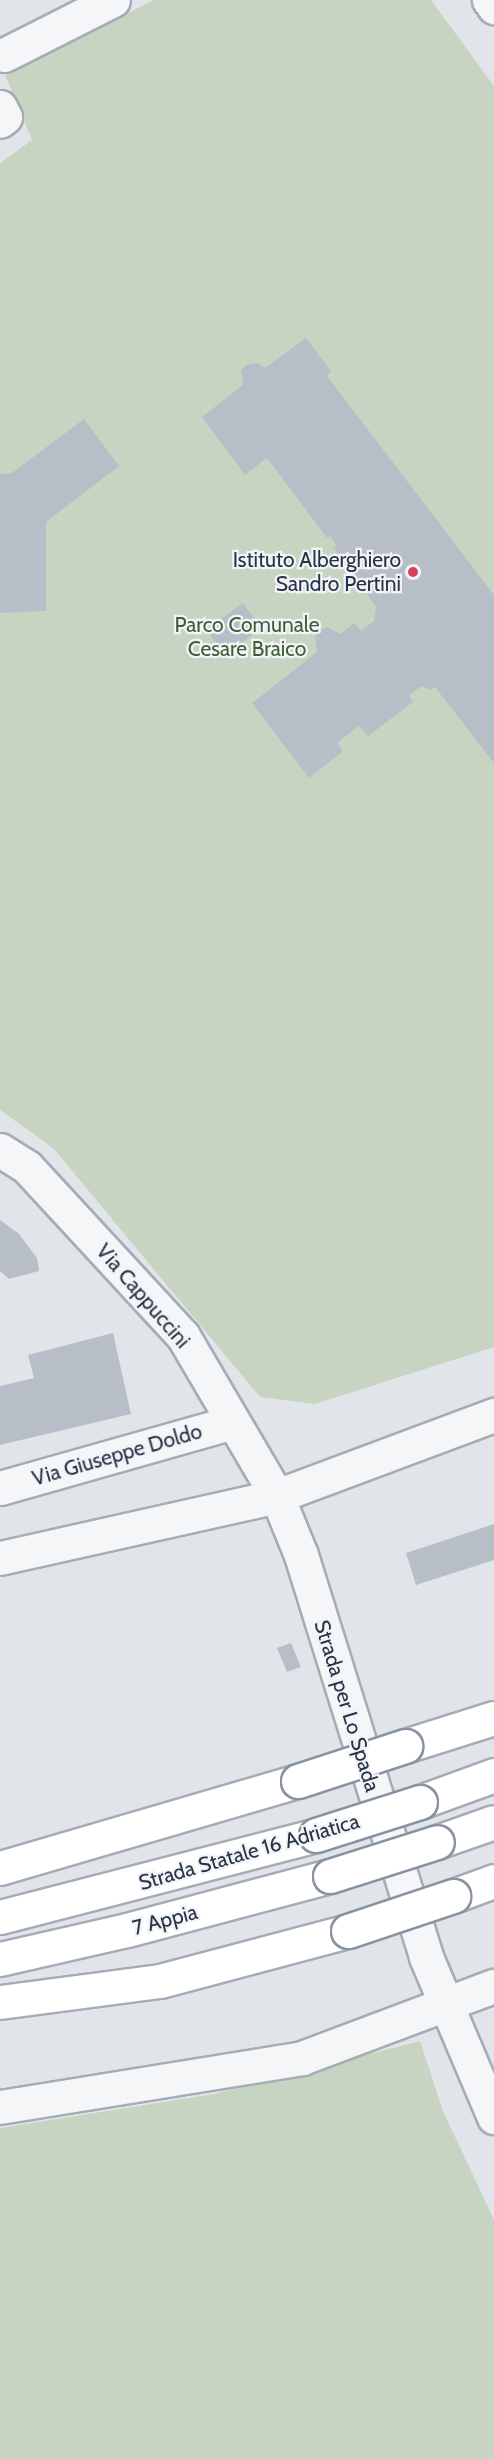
<!DOCTYPE html>
<style>
body{margin:0}
#map{position:relative;width:494px;height:2459px;overflow:hidden;background:#e1e5ea;font-family:Cabin,sans-serif}
div>[style]{position:absolute}
.green>*{inset:0;background:#c7d4c2}
.building>*{inset:0;background:#b8bec8}
.roads{filter:drop-shadow(2px 0 #a6acb5) drop-shadow(-2px 0 #a6acb5) drop-shadow(0 2px #a6acb5) drop-shadow(0 -2px #a6acb5)}
.minor>*{height:33px;margin:-16.5px;padding:0 16.5px;transform-origin:16.5px;border-radius:16.5px;background:#f4f6f8}
.highway>*{height:33px;margin:-16.5px;padding:0 16.5px;transform-origin:16.5px;border-radius:16.5px;background:#fff}
.bridges{filter:drop-shadow(2px 0 #8892a1) drop-shadow(-2px 0 #8892a1) drop-shadow(0 2px #8892a1) drop-shadow(0 -2px #8892a1)}
.highway-bridge>*{height:33px;margin:-16.5px;padding:0 16.5px;transform-origin:16.5px;border-radius:16.5px;background:#fff}
.dots>*{width:16px;height:16px;translate:-50% -50%;box-sizing:border-box;border:3px solid #f1f4f8;border-radius:50%}
span{translate:-50% -50%;white-space:nowrap;text-align:center;line-height:1.15;-webkit-text-stroke:4.5px #f1f4f8;paint-order:stroke}
.poi-label{font-size:21px;color:#293343}
.right{translate:-100% -50%;text-align:right}
.park-label{font-size:21px;color:#3e5f36}
.street-label{font-size:21px;color:#293343}
</style>
<div id="map">
<div class="green">
<div style="clip-path:polygon(154px 0,431px 0,494px 86px,494px 1347px,315px 1404px,260px 1397px,53px 1148px,0 1110px,0 163px,32px 140px,5px 75px)"></div>
<div style="clip-path:polygon(420px 2041px,443px 2111px,494px 2220px,494px 2459px,0 2459px,0 2128px,214px 2094px)"></div>
</div>
<div class="building">
<div style="clip-path:polygon(306px 338px,331px 371px,327px 376px,494px 595px,494px 763px,435px 687px,430px 690px,422px 686px,409px 695px,413px 702px,368px 736px,359px 726px,337px 743px,343px 751px,309px 778px,252px 703px,317px 652px,315px 637px,321px 630px,327px 627px,340px 634px,354px 623px,361px 631px,374px 621px,376px 607px,334px 548px,337px 546px,330px 536px,327px 538px,267px 458px,245px 475px,202px 417px,243px 385px,241px 371px,246px 365px,258px 363px,265px 368px)"></div>
<div style="clip-path:polygon(84px 419px,119px 466px,46px 522px,46px 611px,0 613px,0 474px,12px 473px)"></div>
<div style="clip-path:polygon(243px 603px,261px 628px,226px 655px,206px 630px)"></div>
<div style="clip-path:polygon(0 1220px,19px 1234px,37px 1258px,39px 1271px,9px 1279px,0 1271px)"></div>
<div style="clip-path:polygon(113px 1333px,131px 1414px,0 1445px,0 1386px,34px 1378px,28px 1355px)"></div>
<div style="clip-path:polygon(494px 1524px,494px 1560px,416px 1585px,406px 1553px)"></div>
<div style="clip-path:polygon(291px 1643px,301px 1667px,287px 1672px,277px 1648px)"></div>
</div>
<div class="roads">
<div class="minor">
<div style="left:489px;top:0;width:9px;rotate:54deg"></div>
<div style="left:4px;top:55px;width:122px;rotate:-26.8deg"></div>
<div style="left:0;top:107px;width:11px;rotate:63deg"></div>
<div style="left:5px;top:117px;width:6px;rotate:141deg"></div>
<div style="left:0;top:1150px;width:32px;rotate:32deg"></div>
<div style="left:27px;top:1167px;width:230px;rotate:47.3deg"></div>
<div style="left:183px;top:1336px;width:186px;rotate:59.6deg"></div>
<div style="left:277px;top:1496px;width:64px;rotate:67.9deg"></div>
<div style="left:301px;top:1555px;width:421px;rotate:72.7deg"></div>
<div style="left:426px;top:1957px;width:174px;rotate:67deg"></div>
<div style="left:0;top:1488px;width:242px;rotate:-15.8deg"></div>
<div style="left:0;top:1558px;width:284px;rotate:-12.6deg"></div>
<div style="left:277px;top:1496px;width:232px;rotate:-20.5deg"></div>
<div style="left:0;top:2107px;width:306px;rotate:-9.2deg"></div>
<div style="left:302px;top:2058px;width:205px;rotate:-20.6deg"></div>
</div>
<div class="highway">
<div style="left:405px;top:1746px;width:93px;rotate:-17.5deg"></div>
<div style="left:420px;top:1802px;width:79px;rotate:-20deg"></div>
<div style="left:437px;top:1842px;width:60px;rotate:-19.3deg"></div>
<div style="left:0;top:1868px;width:310px;rotate:-16.3deg"></div>
<div style="left:453px;top:1896px;width:44px;rotate:-20.1deg"></div>
<div style="left:0;top:1917px;width:326px;rotate:-14.5deg"></div>
<div style="left:0;top:1959px;width:130px;rotate:-12.9deg"></div>
<div style="left:127px;top:1930px;width:210px;rotate:-14.9deg"></div>
<div style="left:0;top:2002px;width:161px;rotate:-7.5deg"></div>
<div style="left:160px;top:1981px;width:195px;rotate:-14.9deg"></div>
</div>
</div>
<div class="bridges">
<div class="highway-bridge">
<div style="left:298px;top:1781px;width:113px;rotate:-18.1deg"></div>
<div style="left:316px;top:1835px;width:109px;rotate:-17.6deg"></div>
<div style="left:330px;top:1876px;width:112px;rotate:-17.6deg"></div>
<div style="left:348px;top:1931px;width:111px;rotate:-18.4deg"></div>
</div>
</div>
<div class="dots">
<div style="left:413px;top:572px;background:#d2435b"></div>
</div>
<div class="poi-label">
<span class="right" style="left:401px;top:572px">Istituto Alberghiero<br>Sandro Pertini</span>
</div>
<div class="park-label">
<span style="left:247px;top:637px">Parco Comunale<br>Cesare Braico</span>
</div>
<div class="street-label">
<span style="left:143px;top:1296px;rotate:49deg">Via Cappuccini</span>
<span style="left:117px;top:1455px;rotate:-16deg">Via Giuseppe Doldo</span>
<span style="left:347px;top:1706px;rotate:73deg">Strada per Lo Spada</span>
<span style="left:249px;top:1852px;rotate:-16deg">Strada Statale 16 Adriatica</span>
<span style="left:165px;top:1920px;rotate:-15deg">7 Appia</span>
</div>
</div>
